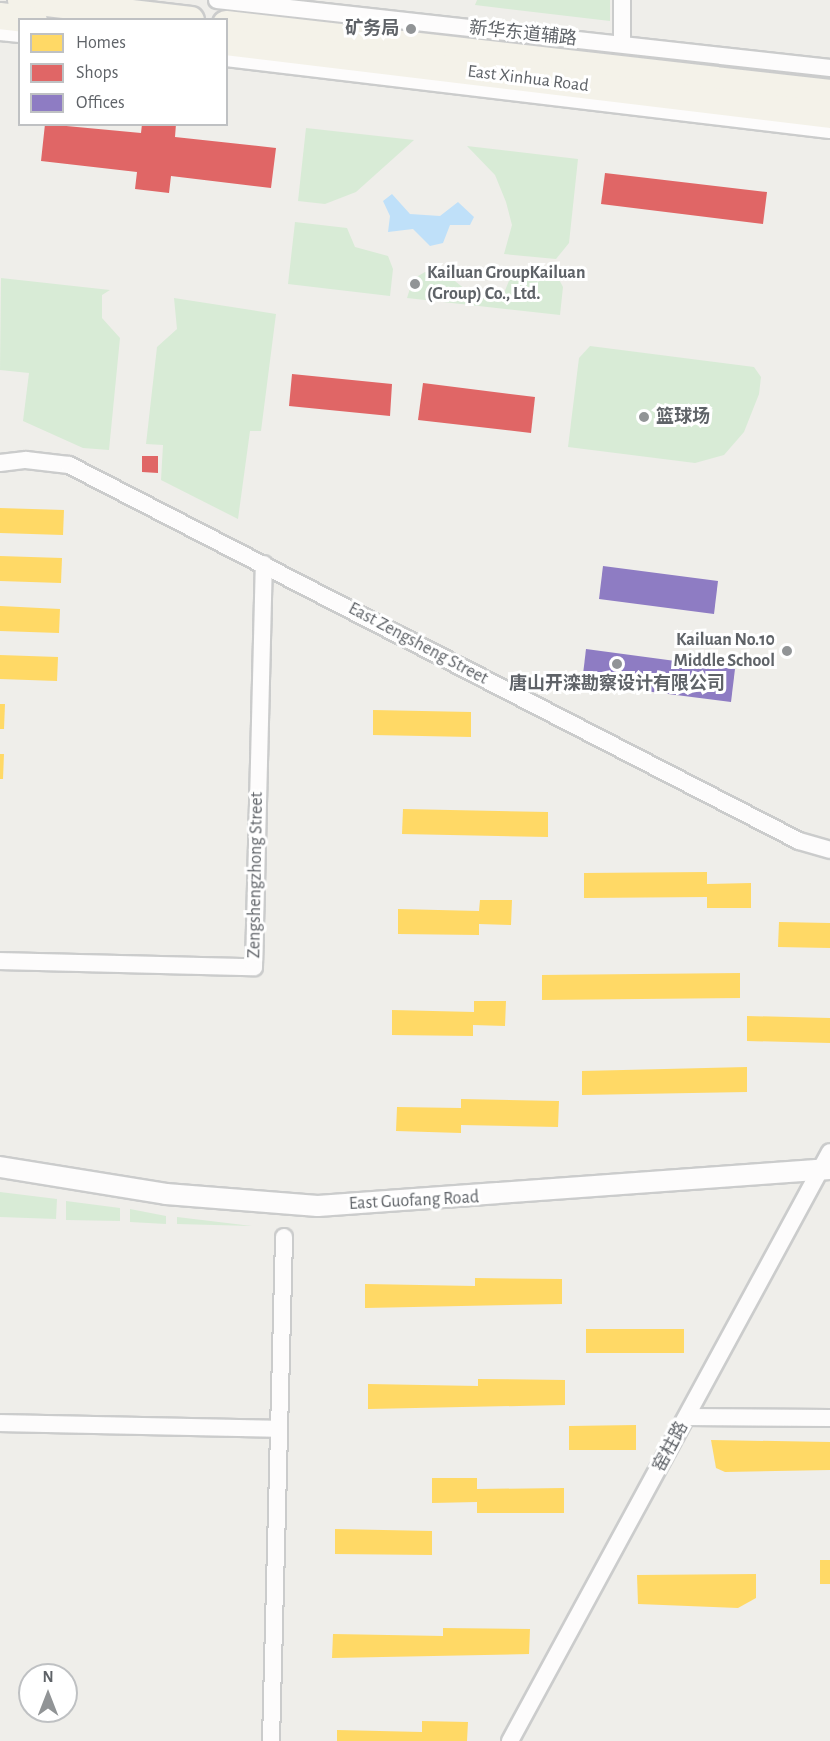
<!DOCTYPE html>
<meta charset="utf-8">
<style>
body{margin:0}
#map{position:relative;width:830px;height:1741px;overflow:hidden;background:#efeeea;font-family:"Alegreya Sans","Noto Sans SC",sans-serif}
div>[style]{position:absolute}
.green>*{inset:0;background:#d8ebd6}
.water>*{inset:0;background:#bfe0f9}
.homes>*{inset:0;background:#ffd966}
.shops>*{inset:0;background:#e06666}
.offices>*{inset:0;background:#8e7cc3}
.roads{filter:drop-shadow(2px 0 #cbcccc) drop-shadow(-2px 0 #cbcccc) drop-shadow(0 2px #cbcccc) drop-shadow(0 -2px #cbcccc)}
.minor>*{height:16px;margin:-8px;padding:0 8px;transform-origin:8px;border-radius:8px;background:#fdfcfc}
.tertiary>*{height:20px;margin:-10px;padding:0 10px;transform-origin:10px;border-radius:10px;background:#fdfcfc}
.primary>*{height:26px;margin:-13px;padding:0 13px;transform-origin:13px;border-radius:13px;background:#f4f2e9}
.dots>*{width:16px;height:16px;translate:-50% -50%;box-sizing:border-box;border:3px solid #fff;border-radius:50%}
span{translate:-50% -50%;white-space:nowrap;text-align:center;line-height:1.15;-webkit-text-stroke:6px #fff;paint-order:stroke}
.poi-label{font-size:18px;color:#5f6368;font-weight:700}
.right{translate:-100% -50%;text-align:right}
.left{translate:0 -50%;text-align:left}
.street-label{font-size:18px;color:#5f6368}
.legend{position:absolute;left:18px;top:18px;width:210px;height:108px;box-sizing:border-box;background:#fff;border:2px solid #bfc1c3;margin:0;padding:8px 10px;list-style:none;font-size:18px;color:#5f6368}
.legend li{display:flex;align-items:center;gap:12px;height:30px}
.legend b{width:30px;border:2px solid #bfc1c3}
.north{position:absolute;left:18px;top:1663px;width:60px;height:60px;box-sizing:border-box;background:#fff;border:2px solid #bfc1c3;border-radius:50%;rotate:0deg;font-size:16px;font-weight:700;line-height:24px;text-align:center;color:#5f6368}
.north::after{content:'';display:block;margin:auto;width:21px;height:27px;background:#919496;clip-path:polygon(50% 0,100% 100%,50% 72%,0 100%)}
</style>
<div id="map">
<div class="green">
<div style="clip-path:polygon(477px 0,610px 0,610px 21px,475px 5px)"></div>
<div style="clip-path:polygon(306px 128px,414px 140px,356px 192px,325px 204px,298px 201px)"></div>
<div style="clip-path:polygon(467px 146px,578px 159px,569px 243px,556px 259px,504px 254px,512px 225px,506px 202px,495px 175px)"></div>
<div style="clip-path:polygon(295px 222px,347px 228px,355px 247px,388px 256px,393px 269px,390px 296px,288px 284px)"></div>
<div style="clip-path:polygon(515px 266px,554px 270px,563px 287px,560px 315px,407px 298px,413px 279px,425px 272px,444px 272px,472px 295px,494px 299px,504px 293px)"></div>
<div style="clip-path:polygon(1px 278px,110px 290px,102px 295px,102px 318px,120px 338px,109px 450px,83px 448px,23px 421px,29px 373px,0 370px)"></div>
<div style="clip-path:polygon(174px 298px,276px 314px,261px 431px,250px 431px,238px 519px,161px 480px,163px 445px,146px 444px,157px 347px,177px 329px)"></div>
<div style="clip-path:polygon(590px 346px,754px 367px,761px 377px,759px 394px,744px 432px,724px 455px,695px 463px,568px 447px,579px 358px)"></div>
<div style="clip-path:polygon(0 1192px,57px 1199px,56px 1219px,0 1217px)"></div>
<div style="clip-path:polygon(66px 1201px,120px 1208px,120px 1221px,66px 1220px)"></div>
<div style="clip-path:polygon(130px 1209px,166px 1216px,166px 1224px,130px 1222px)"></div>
<div style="clip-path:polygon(177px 1217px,252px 1226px,177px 1224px)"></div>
</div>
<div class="water">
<div style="clip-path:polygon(392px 194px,410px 214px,440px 216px,458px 202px,474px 217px,470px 225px,450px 225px,443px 243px,430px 246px,413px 229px,388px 232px,390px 216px,383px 201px)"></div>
</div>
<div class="homes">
<div style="clip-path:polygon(0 508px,64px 510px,63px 535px,0 533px)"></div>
<div style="clip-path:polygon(0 556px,62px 558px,61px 583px,0 581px)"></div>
<div style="clip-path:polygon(0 606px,60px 609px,59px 633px,0 631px)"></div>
<div style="clip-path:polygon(0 655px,58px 657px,57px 681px,0 679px)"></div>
<div style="clip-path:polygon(0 704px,5px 704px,4px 729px,0 729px)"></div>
<div style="clip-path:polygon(373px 710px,471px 712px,471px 737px,373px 735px)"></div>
<div style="clip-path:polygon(0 754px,4px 754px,3px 779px,0 779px)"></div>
<div style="clip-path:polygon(403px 809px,548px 812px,548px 837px,402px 834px)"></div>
<div style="clip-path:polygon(707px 872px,707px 884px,751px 883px,751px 908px,707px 908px,707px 897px,584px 898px,584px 873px)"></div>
<div style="clip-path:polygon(480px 900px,512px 900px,511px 925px,479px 924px,479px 935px,398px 934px,398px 909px,479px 911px)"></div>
<div style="clip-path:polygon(779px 922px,830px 923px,830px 948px,778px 947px)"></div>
<div style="clip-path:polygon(740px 973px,740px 998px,542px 1000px,542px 975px)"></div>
<div style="clip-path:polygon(474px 1001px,506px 1001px,505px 1026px,473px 1025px,473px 1036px,392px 1035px,392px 1010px,474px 1012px)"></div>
<div style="clip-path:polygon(747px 1016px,830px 1018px,830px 1043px,747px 1041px)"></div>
<div style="clip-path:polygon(747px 1067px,747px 1092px,582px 1095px,582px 1071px)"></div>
<div style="clip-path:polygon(461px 1099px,559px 1101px,558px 1127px,461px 1125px,461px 1133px,396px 1131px,397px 1107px,461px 1108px)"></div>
<div style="clip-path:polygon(475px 1278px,562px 1279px,562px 1304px,365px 1308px,365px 1284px,475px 1286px)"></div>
<div style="clip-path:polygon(586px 1329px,684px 1329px,684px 1353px,586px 1353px)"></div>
<div style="clip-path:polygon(478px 1379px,565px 1380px,565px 1405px,368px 1409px,368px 1384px,478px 1386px)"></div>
<div style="clip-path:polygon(636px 1425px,636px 1450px,569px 1450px,569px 1426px)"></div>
<div style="clip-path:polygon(711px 1440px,830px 1442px,830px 1470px,725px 1472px,716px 1468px)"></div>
<div style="clip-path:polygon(432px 1478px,477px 1478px,477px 1489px,564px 1488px,564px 1513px,477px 1513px,477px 1502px,432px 1503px)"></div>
<div style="clip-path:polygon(335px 1529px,432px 1531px,432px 1555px,335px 1554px)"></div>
<div style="clip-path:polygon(820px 1560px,830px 1560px,830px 1584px,820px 1584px)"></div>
<div style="clip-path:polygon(756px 1574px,756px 1598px,738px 1608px,638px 1604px,637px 1575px)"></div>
<div style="clip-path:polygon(443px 1628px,530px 1629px,529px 1654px,332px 1658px,333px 1634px,443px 1636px)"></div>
<div style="clip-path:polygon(422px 1721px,468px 1722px,467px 1741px,337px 1741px,337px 1730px,422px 1732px)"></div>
</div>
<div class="shops">
<div style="clip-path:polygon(45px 124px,141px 133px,142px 124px,176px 124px,175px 137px,276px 148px,271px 188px,171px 176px,169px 193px,135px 189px,137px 172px,41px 161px)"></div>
<div style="clip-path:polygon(605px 173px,767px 192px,763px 224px,601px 204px)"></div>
<div style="clip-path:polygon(292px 374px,392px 384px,390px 416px,289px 406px)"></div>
<div style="clip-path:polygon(423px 383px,535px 397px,531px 433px,418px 420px)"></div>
<div style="clip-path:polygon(142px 456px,158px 456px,158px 473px,142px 472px)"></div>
</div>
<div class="offices">
<div style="clip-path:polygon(603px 566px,718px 581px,714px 614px,599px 599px)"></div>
<div style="clip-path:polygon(586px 649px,735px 669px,731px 702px,582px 683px)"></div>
</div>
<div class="roads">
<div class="minor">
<div style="left:217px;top:0;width:617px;rotate:6.33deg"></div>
<div style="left:622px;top:0;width:44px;rotate:90deg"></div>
<div style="left:0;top:32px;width:20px;rotate:6deg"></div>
<div style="left:226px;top:58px;width:608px;rotate:6.8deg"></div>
<div style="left:0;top:463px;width:26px;rotate:-7deg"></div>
<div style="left:26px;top:460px;width:43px;rotate:6.6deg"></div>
<div style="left:69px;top:465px;width:821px;rotate:27.25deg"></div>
<div style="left:799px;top:841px;width:32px;rotate:16deg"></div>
<div style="left:0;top:961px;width:254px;rotate:1.4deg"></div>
<div style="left:254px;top:967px;width:403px;rotate:-88.6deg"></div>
<div style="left:687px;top:1417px;width:143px;rotate:0.4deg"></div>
<div style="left:0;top:1423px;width:279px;rotate:1.2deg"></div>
<div style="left:271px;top:1741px;width:504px;rotate:-88.52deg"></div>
<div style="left:510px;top:1741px;width:670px;rotate:-61.49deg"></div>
</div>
<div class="tertiary">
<div style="left:0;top:1167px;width:168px;rotate:9.2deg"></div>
<div style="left:166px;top:1194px;width:152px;rotate:4.5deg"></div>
<div style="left:318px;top:1206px;width:513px;rotate:-4.13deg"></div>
</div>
<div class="primary">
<div style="left:21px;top:0;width:171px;rotate:6.7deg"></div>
<div style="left:0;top:16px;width:34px;rotate:7deg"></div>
<div style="left:226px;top:24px;width:608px;rotate:6.52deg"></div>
<div style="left:226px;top:42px;width:608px;rotate:6.89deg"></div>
</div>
</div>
<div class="dots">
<div style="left:411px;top:29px;background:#919496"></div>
<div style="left:415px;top:284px;background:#919496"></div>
<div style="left:644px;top:417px;background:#919496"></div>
<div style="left:787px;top:651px;background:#919496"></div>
<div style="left:617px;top:664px;background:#919496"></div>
</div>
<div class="poi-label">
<span class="right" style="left:399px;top:29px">矿务局</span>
<span class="left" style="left:427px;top:284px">Kailuan GroupKailuan<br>(Group) Co., Ltd.</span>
<span class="left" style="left:656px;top:417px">篮球场</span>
<span class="right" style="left:775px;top:651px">Kailuan No.10<br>Middle School</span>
<span style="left:617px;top:684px">唐山开滦勘察设计有限公司</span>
</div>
<div class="street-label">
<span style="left:523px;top:34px;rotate:6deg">新华东道辅路</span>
<span style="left:528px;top:79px;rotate:7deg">East Xinhua Road</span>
<span style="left:418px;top:644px;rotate:28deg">East Zengsheng Street</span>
<span style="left:256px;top:875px;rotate:-89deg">Zengshengzhong Street</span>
<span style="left:414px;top:1201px;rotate:-3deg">East Guofang Road</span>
<span style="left:671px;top:1447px;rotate:-62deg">窑柱路</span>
</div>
<ul class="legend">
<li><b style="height:16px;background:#ffd966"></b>Homes</li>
<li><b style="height:16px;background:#e06666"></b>Shops</li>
<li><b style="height:16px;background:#8e7cc3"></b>Offices</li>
</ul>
<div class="north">N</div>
</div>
